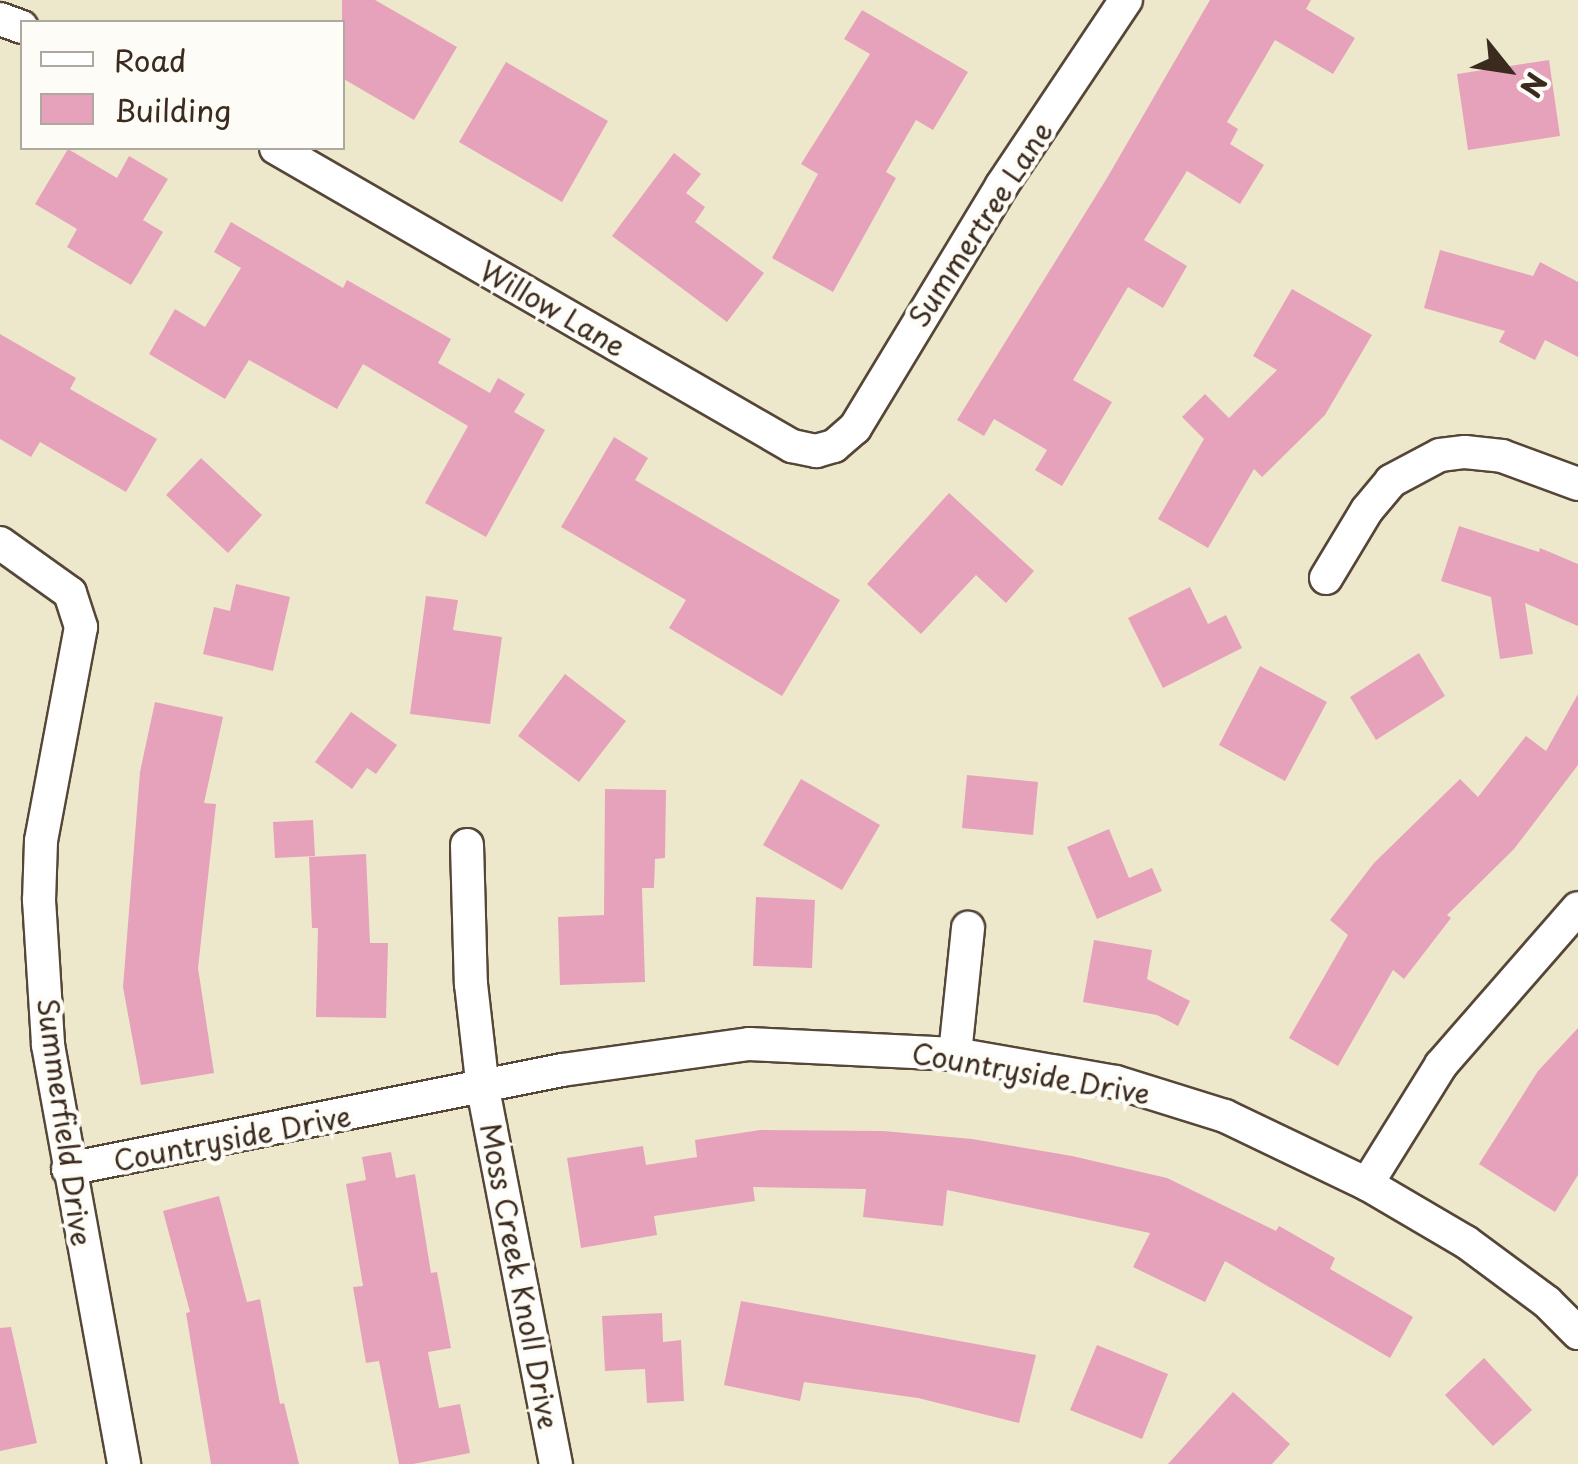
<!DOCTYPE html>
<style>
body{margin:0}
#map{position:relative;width:1578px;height:1464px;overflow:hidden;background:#ede8cb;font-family:"Playpen Sans",sans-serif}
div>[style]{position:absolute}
.building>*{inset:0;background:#e6a2bb}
.roads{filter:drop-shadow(2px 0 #564638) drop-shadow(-2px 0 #564638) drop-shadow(0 2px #564638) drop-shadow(0 -2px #564638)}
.minor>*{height:32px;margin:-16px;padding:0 16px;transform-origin:16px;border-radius:16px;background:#fff}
span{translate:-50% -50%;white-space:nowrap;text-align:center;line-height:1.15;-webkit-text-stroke:9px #fdfcf7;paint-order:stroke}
.street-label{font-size:28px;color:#3b2a1e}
.legend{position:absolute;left:20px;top:20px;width:325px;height:130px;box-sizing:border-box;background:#fdfcf7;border:2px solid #afa8a0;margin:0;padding:12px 18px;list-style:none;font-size:30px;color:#3b2a1e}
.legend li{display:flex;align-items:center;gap:20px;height:50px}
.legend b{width:50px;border:2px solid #afa8a0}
.north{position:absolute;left:1458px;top:20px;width:100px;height:100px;-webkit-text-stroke:8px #fdfcf7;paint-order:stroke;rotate:120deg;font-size:28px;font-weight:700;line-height:40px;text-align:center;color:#3b2a1e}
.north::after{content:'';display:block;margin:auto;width:35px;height:45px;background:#3b2a1e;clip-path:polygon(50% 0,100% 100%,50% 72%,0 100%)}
</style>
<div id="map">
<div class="building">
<div style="clip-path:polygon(342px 0,375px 0,457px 47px,414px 120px,342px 78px)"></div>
<div style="clip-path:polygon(1210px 0,1311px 0,1306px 9px,1355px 38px,1333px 74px,1275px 40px,1227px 122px,1238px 129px,1230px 144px,1264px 165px,1240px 204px,1187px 171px,1144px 240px,1187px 266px,1163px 308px,1128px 287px,1073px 380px,1112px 402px,1062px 486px,1035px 470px,1047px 450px,994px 419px,984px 436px,957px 420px,1107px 178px)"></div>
<div style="clip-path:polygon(862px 10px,968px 72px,933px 130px,916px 120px,886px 172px,896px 178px,833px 292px,772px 258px,818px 174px,801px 164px,870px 54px,844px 39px)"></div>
<div style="clip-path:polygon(1549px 60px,1560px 136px,1468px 150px,1457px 74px)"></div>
<div style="clip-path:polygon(506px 62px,608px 121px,562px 202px,459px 142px)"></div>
<div style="clip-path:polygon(68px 149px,117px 178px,129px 156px,168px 179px,143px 220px,163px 232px,131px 285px,67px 247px,77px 229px,35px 204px)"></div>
<div style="clip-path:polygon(674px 153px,701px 174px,686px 193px,705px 207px,695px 222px,764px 273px,727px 322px,612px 236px)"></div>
<div style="clip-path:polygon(231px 222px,343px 288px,347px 280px,451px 339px,438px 363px,490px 393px,498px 378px,525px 394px,514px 412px,545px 430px,486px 537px,425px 503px,468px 426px,363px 364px,337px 409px,249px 360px,225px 399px,149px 354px,175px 309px,205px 327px,241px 268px,214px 252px)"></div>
<div style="clip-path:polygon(1440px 250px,1533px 276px,1540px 262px,1578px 282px,1578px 357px,1545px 340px,1535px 360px,1499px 342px,1505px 331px,1424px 308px)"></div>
<div style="clip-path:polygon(1292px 289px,1372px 335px,1325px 415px,1262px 477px,1254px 469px,1208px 548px,1158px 519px,1204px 439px,1182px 417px,1205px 394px,1229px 418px,1277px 370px,1253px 356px)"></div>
<div style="clip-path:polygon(0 334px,76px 378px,70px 389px,157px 439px,126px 492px,40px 442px,31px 457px,0 439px)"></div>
<div style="clip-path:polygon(614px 437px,648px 458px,635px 480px,840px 600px,782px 696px,669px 628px,686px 600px,561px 527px)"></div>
<div style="clip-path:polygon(201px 458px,262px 515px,228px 553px,166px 495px)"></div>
<div style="clip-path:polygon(949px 493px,1034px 571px,1006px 603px,976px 575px,921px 634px,867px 584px)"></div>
<div style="clip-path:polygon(1459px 526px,1539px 552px,1540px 548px,1578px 564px,1578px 626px,1525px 603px,1533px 654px,1500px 659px,1491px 597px,1441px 581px)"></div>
<div style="clip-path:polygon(236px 584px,290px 597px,273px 671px,203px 654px,214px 607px,230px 611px)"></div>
<div style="clip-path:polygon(1190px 587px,1208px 624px,1226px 615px,1242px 648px,1163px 688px,1128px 618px)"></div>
<div style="clip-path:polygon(426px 596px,458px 600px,453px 630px,502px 637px,490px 724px,410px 714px)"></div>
<div style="clip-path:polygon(1419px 653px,1445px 696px,1376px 740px,1350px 697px)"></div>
<div style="clip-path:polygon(1260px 666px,1327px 702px,1285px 781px,1219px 745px)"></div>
<div style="clip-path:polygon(565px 674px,626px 721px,579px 782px,518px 736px)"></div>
<div style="clip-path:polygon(1578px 694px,1578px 765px,1514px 849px,1447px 915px,1451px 918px,1404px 979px,1393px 970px,1338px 1066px,1289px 1038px,1348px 935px,1330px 920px,1374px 863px,1460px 779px,1478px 797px,1526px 736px,1546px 751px)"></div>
<div style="clip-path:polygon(155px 702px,223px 717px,204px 803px,216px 804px,198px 968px,214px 1073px,141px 1085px,123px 987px,140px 772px)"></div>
<div style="clip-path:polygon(351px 712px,397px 745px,376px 774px,367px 768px,352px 789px,315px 762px)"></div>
<div style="clip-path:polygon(967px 775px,1038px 782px,1033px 835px,962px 828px)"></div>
<div style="clip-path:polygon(801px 779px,880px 825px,842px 890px,763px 845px)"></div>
<div style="clip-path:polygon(605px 789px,666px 790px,665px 858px,655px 859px,654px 888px,642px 888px,645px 982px,560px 985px,558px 917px,604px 915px)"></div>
<div style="clip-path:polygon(313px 820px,315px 856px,275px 858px,273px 822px)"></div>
<div style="clip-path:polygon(1109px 829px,1129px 878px,1152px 868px,1162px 891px,1097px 919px,1067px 847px)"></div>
<div style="clip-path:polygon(366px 854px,370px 943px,388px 943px,386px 1018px,316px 1017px,318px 928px,312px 928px,309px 857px)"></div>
<div style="clip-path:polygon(756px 897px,815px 900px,812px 968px,753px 966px)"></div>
<div style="clip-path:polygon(1094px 940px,1152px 950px,1147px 979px,1190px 1001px,1178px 1026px,1157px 1015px,1083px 1002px)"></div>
<div style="clip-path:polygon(1578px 1028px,1578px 1175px,1555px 1212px,1479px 1164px,1538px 1071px)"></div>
<div style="clip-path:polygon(760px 1130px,883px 1131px,972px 1139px,1072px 1156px,1167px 1178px,1276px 1231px,1279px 1226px,1335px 1258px,1330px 1269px,1413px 1317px,1390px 1358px,1225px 1261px,1205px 1302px,1133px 1267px,1150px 1233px,947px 1190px,943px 1226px,863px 1217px,866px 1189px,753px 1187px,755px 1201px,654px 1216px,657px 1235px,581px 1248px,567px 1158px,643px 1146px,646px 1165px,697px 1157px,695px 1140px)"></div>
<div style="clip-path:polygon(391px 1152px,396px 1178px,415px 1174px,431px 1273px,437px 1272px,451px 1348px,428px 1352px,439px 1408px,460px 1404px,470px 1453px,413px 1464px,399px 1464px,379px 1361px,366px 1363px,353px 1287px,363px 1286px,346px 1184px,366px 1180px,362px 1157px)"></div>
<div style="clip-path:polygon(219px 1196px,247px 1302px,260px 1299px,280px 1404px,284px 1403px,299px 1464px,211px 1464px,186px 1313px,190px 1312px,163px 1211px)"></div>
<div style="clip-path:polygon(741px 1301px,1036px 1355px,1019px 1423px,918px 1398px,804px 1382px,800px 1401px,724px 1385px)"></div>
<div style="clip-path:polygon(662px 1313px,663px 1342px,681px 1340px,684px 1401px,647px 1403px,645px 1369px,605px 1371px,602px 1316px)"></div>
<div style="clip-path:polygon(11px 1327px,37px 1443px,0 1451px,0 1328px)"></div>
<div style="clip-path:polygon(1097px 1345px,1168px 1374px,1142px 1439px,1070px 1410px)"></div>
<div style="clip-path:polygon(1484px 1358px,1532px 1410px,1493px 1446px,1445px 1395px)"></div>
<div style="clip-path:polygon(1233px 1392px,1290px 1444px,1272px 1464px,1168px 1464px)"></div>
</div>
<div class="roads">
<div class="minor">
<div style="left:0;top:19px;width:23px;rotate:20deg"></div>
<div style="left:276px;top:148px;width:596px;rotate:30.01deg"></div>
<div style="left:792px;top:446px;width:25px;rotate:12deg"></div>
<div style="left:816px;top:451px;width:19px;rotate:-16deg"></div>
<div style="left:834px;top:446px;width:28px;rotate:-41deg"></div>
<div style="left:855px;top:428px;width:284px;rotate:-58.8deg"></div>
<div style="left:1002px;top:185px;width:223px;rotate:-56.2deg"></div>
<div style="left:0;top:543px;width:86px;rotate:35.5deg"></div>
<div style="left:70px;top:593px;width:36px;rotate:72deg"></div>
<div style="left:81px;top:627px;width:218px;rotate:100.6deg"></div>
<div style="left:41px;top:841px;width:59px;rotate:91.9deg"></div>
<div style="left:39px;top:900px;width:145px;rotate:86.4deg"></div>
<div style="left:48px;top:1045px;width:426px;rotate:79.7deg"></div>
<div style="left:1326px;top:578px;width:79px;rotate:-58.9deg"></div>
<div style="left:1367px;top:510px;width:38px;rotate:-50deg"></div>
<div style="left:1391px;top:481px;width:55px;rotate:-28deg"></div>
<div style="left:1440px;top:455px;width:25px;rotate:-7deg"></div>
<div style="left:1465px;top:452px;width:37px;rotate:6deg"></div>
<div style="left:1502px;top:456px;width:81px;rotate:20.2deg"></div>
<div style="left:467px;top:845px;width:139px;rotate:88.4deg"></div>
<div style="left:471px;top:984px;width:106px;rotate:83.5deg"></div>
<div style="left:483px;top:1089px;width:382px;rotate:79deg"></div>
<div style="left:955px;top:1054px;width:127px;rotate:-84.1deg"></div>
<div style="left:68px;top:1169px;width:504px;rotate:-11.33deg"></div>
<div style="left:562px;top:1070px;width:189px;rotate:-7.9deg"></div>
<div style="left:749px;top:1044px;width:206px;rotate:2.8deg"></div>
<div style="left:955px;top:1054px;width:163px;rotate:9.9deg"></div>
<div style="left:1116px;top:1082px;width:114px;rotate:17.3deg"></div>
<div style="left:1225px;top:1116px;width:157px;rotate:25.6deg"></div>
<div style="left:1367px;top:1184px;width:115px;rotate:30.4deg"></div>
<div style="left:1466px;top:1242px;width:101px;rotate:36.5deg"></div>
<div style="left:1547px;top:1302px;width:44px;rotate:45deg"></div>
<div style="left:1367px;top:1184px;width:140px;rotate:-58.1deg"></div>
<div style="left:1441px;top:1065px;width:208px;rotate:-48.9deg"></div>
</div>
</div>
<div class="street-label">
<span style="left:980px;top:224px;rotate:-57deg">Summertree Lane</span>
<span style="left:553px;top:308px;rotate:30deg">Willow Lane</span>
<span style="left:1031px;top:1073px;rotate:10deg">Countryside Drive</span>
<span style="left:65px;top:1122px;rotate:82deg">Summerfield Drive</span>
<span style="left:232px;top:1138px;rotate:-11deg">Countryside Drive</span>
<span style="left:520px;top:1276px;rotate:79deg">Moss Creek Knoll Drive</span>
</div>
<ul class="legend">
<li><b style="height:12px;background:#fff"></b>Road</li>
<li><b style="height:28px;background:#e6a2bb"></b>Building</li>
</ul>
<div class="north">N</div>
</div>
